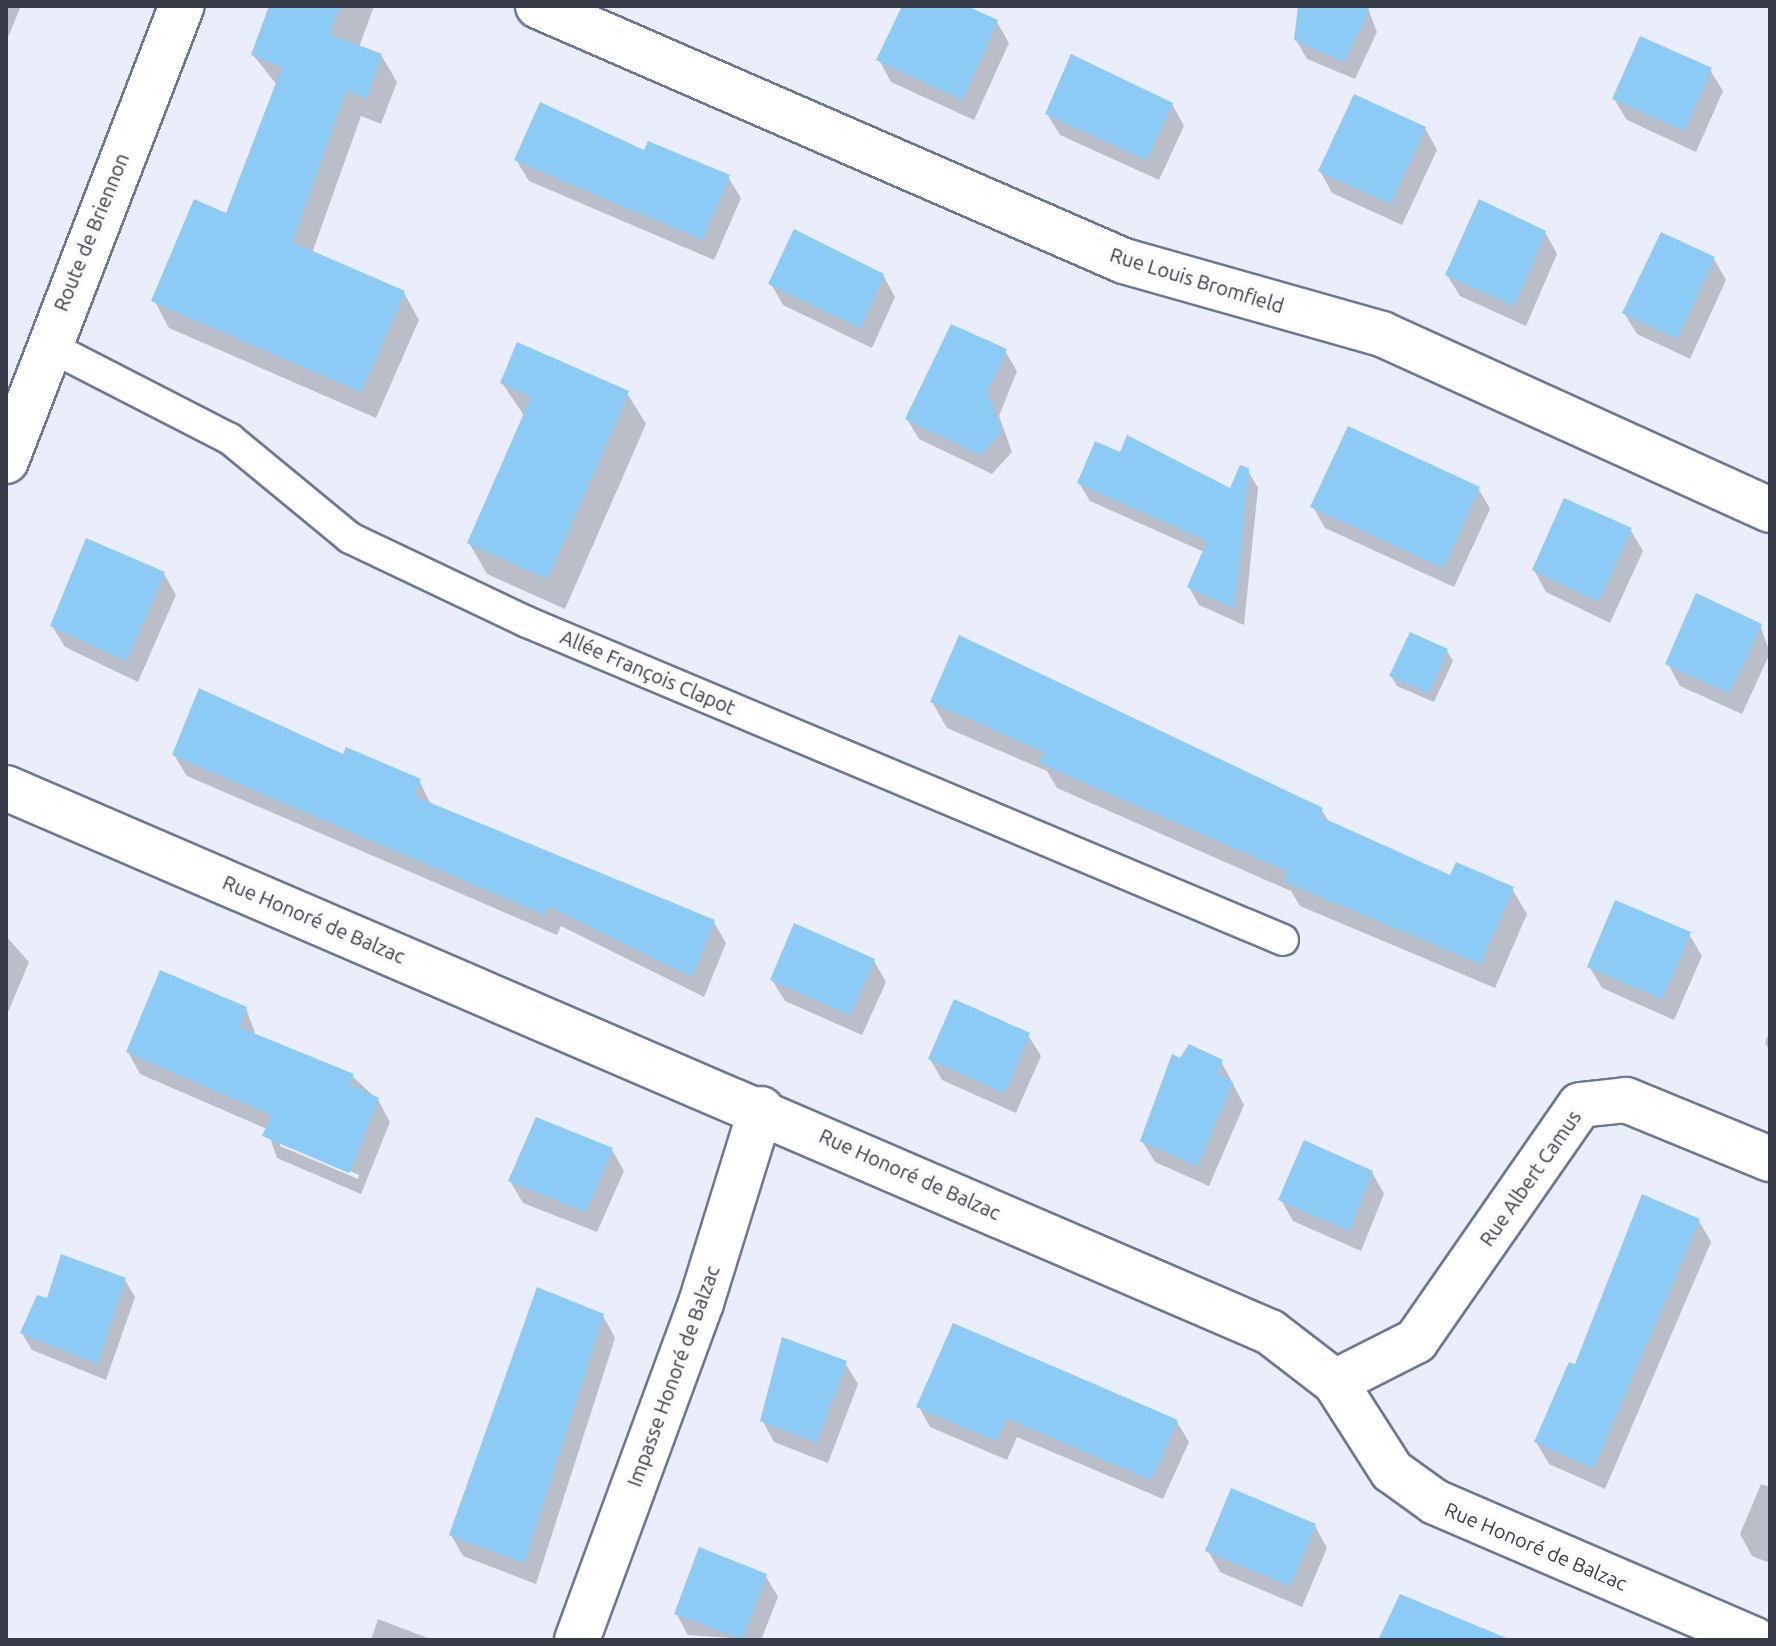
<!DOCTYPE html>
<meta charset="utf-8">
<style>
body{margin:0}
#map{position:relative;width:1776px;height:1646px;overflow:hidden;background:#e9eefa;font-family:Ubuntu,sans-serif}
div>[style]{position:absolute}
.shadow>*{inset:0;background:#0003}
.building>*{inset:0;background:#8bcbf6}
.roads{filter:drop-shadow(2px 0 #6d7792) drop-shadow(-2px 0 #6d7792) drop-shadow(0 2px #6d7792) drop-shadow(0 -2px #6d7792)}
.lane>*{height:30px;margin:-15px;padding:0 15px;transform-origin:15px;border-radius:15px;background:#fff}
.street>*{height:44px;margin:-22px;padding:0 22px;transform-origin:22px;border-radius:22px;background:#fff}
span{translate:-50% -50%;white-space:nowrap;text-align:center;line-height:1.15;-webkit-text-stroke:8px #fbfbfb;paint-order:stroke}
.street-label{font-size:20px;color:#383c48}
.frame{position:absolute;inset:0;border:8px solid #383c48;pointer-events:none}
</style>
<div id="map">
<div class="shadow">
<div style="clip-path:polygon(6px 6px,21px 6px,6px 42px)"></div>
<div style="clip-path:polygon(271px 6px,374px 6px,359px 47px,381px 55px,397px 82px,381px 124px,361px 116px,312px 253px,404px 293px,419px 320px,376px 418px,169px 328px,154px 300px,227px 216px,277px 85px,253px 55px)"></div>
<div style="clip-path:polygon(904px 6px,963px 6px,997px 22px,1009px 43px,974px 120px,891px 82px,879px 60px)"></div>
<div style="clip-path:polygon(1300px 6px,1367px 6px,1377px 32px,1355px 79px,1307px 59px,1296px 40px)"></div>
<div style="clip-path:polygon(1710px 70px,1723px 91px,1696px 152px,1627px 120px,1614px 99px)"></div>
<div style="clip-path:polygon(1172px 104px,1184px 126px,1159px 180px,1060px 135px,1047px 114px)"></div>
<div style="clip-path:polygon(1425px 128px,1437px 150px,1402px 225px,1332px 193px,1320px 171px)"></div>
<div style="clip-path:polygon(646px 152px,728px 177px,741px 198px,714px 260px,529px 181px,516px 160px)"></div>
<div style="clip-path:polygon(1545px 232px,1557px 254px,1526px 326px,1460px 296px,1447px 275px)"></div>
<div style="clip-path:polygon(1714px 259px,1726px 280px,1690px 359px,1637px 334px,1624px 313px)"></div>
<div style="clip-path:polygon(883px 275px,895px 297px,872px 348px,783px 305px,771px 284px)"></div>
<div style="clip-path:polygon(1005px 351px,1017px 371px,999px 416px,1012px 452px,992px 474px,919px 439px,907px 419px)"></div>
<div style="clip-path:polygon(502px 383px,627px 393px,646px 424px,565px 609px,487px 574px,469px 543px,525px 417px)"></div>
<div style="clip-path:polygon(1121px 454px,1231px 490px,1247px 469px,1258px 488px,1244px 625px,1199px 605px,1189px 587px,1204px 552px,1090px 501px,1079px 483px)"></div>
<div style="clip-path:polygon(1478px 488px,1490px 509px,1454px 587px,1325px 528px,1313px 507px)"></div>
<div style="clip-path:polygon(1630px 529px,1643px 551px,1610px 623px,1546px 592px,1534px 570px)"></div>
<div style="clip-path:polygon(164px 574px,176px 595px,138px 682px,65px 647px,52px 626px)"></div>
<div style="clip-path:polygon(1760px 625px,1770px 653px,1742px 714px,1680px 686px,1668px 664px)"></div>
<div style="clip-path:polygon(1447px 651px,1453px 661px,1434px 702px,1397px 686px,1391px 676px)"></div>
<div style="clip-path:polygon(932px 702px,1321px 809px,1329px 822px,1451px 877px,1512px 889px,1527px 914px,1495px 988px,1300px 906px,1291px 891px,1057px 788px,1047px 771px,947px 728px)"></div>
<div style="clip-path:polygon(174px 755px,344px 757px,419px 780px,431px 805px,713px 921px,726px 943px,704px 997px,561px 926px,557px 935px,187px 776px)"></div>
<div style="clip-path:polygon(1689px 934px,1702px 956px,1674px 1020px,1602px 988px,1589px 966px)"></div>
<div style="clip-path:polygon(6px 936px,29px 962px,6px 1017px)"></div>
<div style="clip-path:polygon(874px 961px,886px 982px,862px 1035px,785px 1001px,772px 980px)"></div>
<div style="clip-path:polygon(evenodd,246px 1008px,256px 1036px,352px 1076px,378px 1100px,390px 1122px,361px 1194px,277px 1158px,267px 1129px,140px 1074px,128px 1052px,246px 1008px,280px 1141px,359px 1175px,358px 1179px,280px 1146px,280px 1141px)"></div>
<div style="clip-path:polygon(1770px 1030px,1770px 1052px,1765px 1043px)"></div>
<div style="clip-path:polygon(1028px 1035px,1041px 1056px,1016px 1113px,942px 1080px,930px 1059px)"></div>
<div style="clip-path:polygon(1181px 1061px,1221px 1061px,1244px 1105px,1209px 1186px,1155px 1162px,1142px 1141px)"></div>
<div style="clip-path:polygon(612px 1150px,624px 1171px,597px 1232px,523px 1203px,510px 1181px)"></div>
<div style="clip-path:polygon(1372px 1172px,1384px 1194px,1361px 1251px,1293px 1221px,1281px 1200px)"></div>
<div style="clip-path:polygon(1699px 1221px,1711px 1242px,1605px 1489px,1549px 1464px,1536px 1442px,1576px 1366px)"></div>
<div style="clip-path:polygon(125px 1280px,135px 1297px,106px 1380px,32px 1350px,22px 1333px,48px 1301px)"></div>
<div style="clip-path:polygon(603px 1316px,615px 1338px,536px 1584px,463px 1556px,451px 1535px)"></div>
<div style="clip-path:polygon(845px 1363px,858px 1384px,828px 1463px,774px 1442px,762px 1420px)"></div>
<div style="clip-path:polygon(919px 1407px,1177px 1422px,1189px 1442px,1163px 1499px,1017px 1437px,1007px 1460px,930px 1427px)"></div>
<div style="clip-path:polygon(1761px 1484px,1770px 1487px,1770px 1563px,1752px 1556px,1740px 1534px)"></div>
<div style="clip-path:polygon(1315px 1526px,1327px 1548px,1302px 1607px,1220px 1572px,1208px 1551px)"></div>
<div style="clip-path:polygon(765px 1575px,778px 1597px,761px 1640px,688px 1635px,676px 1613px)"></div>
<div style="clip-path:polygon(378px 1619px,433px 1640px,371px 1640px)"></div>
</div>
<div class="building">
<div style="clip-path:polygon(269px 6px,340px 6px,329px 34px,382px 54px,366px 99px,346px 90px,292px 242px,405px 291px,361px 392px,151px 301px,194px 199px,226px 213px,282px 67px,251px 55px)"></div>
<div style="clip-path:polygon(902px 6px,967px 6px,998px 20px,962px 100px,876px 60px)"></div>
<div style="clip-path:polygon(1298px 6px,1370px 6px,1344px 62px,1294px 40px)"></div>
<div style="clip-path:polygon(1640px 36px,1712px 68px,1684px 131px,1612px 99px)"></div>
<div style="clip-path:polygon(1071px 54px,1173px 103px,1146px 160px,1045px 114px)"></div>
<div style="clip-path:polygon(1354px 94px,1426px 127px,1390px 204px,1318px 171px)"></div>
<div style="clip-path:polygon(540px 102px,644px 150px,648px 141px,730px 175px,702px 240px,514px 160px)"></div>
<div style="clip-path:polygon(1479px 199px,1546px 231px,1514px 306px,1445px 275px)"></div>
<div style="clip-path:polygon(794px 229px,884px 274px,860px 328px,768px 284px)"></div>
<div style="clip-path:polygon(1661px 232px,1715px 257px,1677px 339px,1622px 313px)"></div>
<div style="clip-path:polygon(951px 324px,1007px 349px,987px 392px,1002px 431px,980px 455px,905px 419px)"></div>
<div style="clip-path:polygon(517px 342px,629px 391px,547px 579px,467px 543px,531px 397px,500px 383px)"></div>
<div style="clip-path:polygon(1348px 426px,1480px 487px,1443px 568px,1310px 507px)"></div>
<div style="clip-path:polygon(1127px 435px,1230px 488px,1240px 465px,1249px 468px,1234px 608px,1187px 587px,1207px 541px,1077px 483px,1095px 441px,1120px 452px)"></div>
<div style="clip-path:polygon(1564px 498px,1632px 528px,1598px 602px,1532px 570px)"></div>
<div style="clip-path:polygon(86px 538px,165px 572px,126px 661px,50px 626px)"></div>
<div style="clip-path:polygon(1696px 593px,1762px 624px,1729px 693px,1665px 664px)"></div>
<div style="clip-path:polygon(1410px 632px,1448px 649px,1429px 693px,1389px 676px)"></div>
<div style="clip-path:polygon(959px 635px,1323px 808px,1319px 816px,1450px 875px,1456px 862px,1514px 887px,1480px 964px,1283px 881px,1287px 871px,1039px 763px,1044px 752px,930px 702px)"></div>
<div style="clip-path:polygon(199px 688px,343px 754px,346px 747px,421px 779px,414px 796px,715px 920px,692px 977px,548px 906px,545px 915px,172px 755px)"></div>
<div style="clip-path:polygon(1615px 900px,1691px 932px,1662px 999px,1587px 967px)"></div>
<div style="clip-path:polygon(794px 923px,875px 959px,850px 1015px,770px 980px)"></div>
<div style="clip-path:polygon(160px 970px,247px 1007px,239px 1027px,354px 1074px,349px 1084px,379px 1098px,349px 1173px,262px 1136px,271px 1115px,126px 1052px)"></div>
<div style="clip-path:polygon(954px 999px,1030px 1033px,1004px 1093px,928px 1059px)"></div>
<div style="clip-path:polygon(1189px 1044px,1223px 1060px,1217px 1074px,1233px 1082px,1197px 1166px,1140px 1141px,1172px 1054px,1180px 1058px)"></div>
<div style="clip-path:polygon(536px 1117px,613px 1148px,585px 1212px,508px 1181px)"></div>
<div style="clip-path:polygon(1304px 1140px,1373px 1171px,1349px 1231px,1278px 1200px)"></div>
<div style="clip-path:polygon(1642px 1194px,1700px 1219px,1593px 1468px,1534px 1442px,1569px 1362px,1575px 1364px)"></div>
<div style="clip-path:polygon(61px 1254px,126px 1278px,97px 1364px,20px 1333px,37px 1295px,47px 1298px)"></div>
<div style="clip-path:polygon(537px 1287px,604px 1314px,524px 1563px,449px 1535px)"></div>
<div style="clip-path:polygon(953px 1323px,1178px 1420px,1151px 1480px,1006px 1418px,996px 1441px,916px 1407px)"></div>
<div style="clip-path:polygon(782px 1337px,847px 1361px,816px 1443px,760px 1421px)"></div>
<div style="clip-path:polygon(1231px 1488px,1316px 1524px,1290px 1586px,1205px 1551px)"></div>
<div style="clip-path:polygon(699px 1547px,767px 1574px,742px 1639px,674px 1614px)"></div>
<div style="clip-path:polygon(1400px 1594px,1509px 1639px,1508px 1640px,1378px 1640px)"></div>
</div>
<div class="roads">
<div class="lane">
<div style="left:45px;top:344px;width:208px;rotate:27.2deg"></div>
<div style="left:230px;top:439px;width:156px;rotate:39.5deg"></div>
<div style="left:350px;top:538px;width:196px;rotate:25.4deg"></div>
<div style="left:527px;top:622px;width:820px;rotate:22.81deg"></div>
</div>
<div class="street">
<div style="left:538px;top:6px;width:639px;rotate:23.52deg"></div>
<div style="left:1124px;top:261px;width:268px;rotate:15.8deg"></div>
<div style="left:1382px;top:334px;width:426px;rotate:24.4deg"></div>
<div style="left:6px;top:461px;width:488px;rotate:-68.9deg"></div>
<div style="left:6px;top:788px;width:1376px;rotate:23.29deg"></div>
<div style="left:1270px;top:1332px;width:82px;rotate:37.6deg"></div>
<div style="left:1335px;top:1382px;width:106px;rotate:57.4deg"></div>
<div style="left:1392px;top:1471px;width:53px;rotate:35.8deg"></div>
<div style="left:1435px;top:1502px;width:348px;rotate:23.3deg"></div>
<div style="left:1335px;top:1382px;width:91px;rotate:-26.8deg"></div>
<div style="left:1416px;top:1341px;width:287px;rotate:-55.2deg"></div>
<div style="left:1580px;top:1105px;width:46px;rotate:-6.2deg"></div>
<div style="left:1626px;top:1100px;width:156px;rotate:22.3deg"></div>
<div style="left:577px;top:1640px;width:359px;rotate:-69.8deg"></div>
<div style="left:701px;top:1303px;width:203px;rotate:-72.8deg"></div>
</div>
</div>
<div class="street-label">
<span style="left:91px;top:232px;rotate:-68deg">Route de Briennon</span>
<span style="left:1197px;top:280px;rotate:17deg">Rue Louis Bromfield</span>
<span style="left:648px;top:672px;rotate:23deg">Allée François Clapot</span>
<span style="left:314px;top:919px;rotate:23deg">Rue Honoré de Balzac</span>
<span style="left:910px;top:1174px;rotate:24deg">Rue Honoré de Balzac</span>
<span style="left:1530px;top:1178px;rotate:-55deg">Rue Albert Camus</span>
<span style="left:673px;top:1376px;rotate:-70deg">Impasse Honoré de Balzac</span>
<span style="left:1536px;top:1546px;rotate:23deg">Rue Honoré de Balzac</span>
</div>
<div class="frame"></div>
</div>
